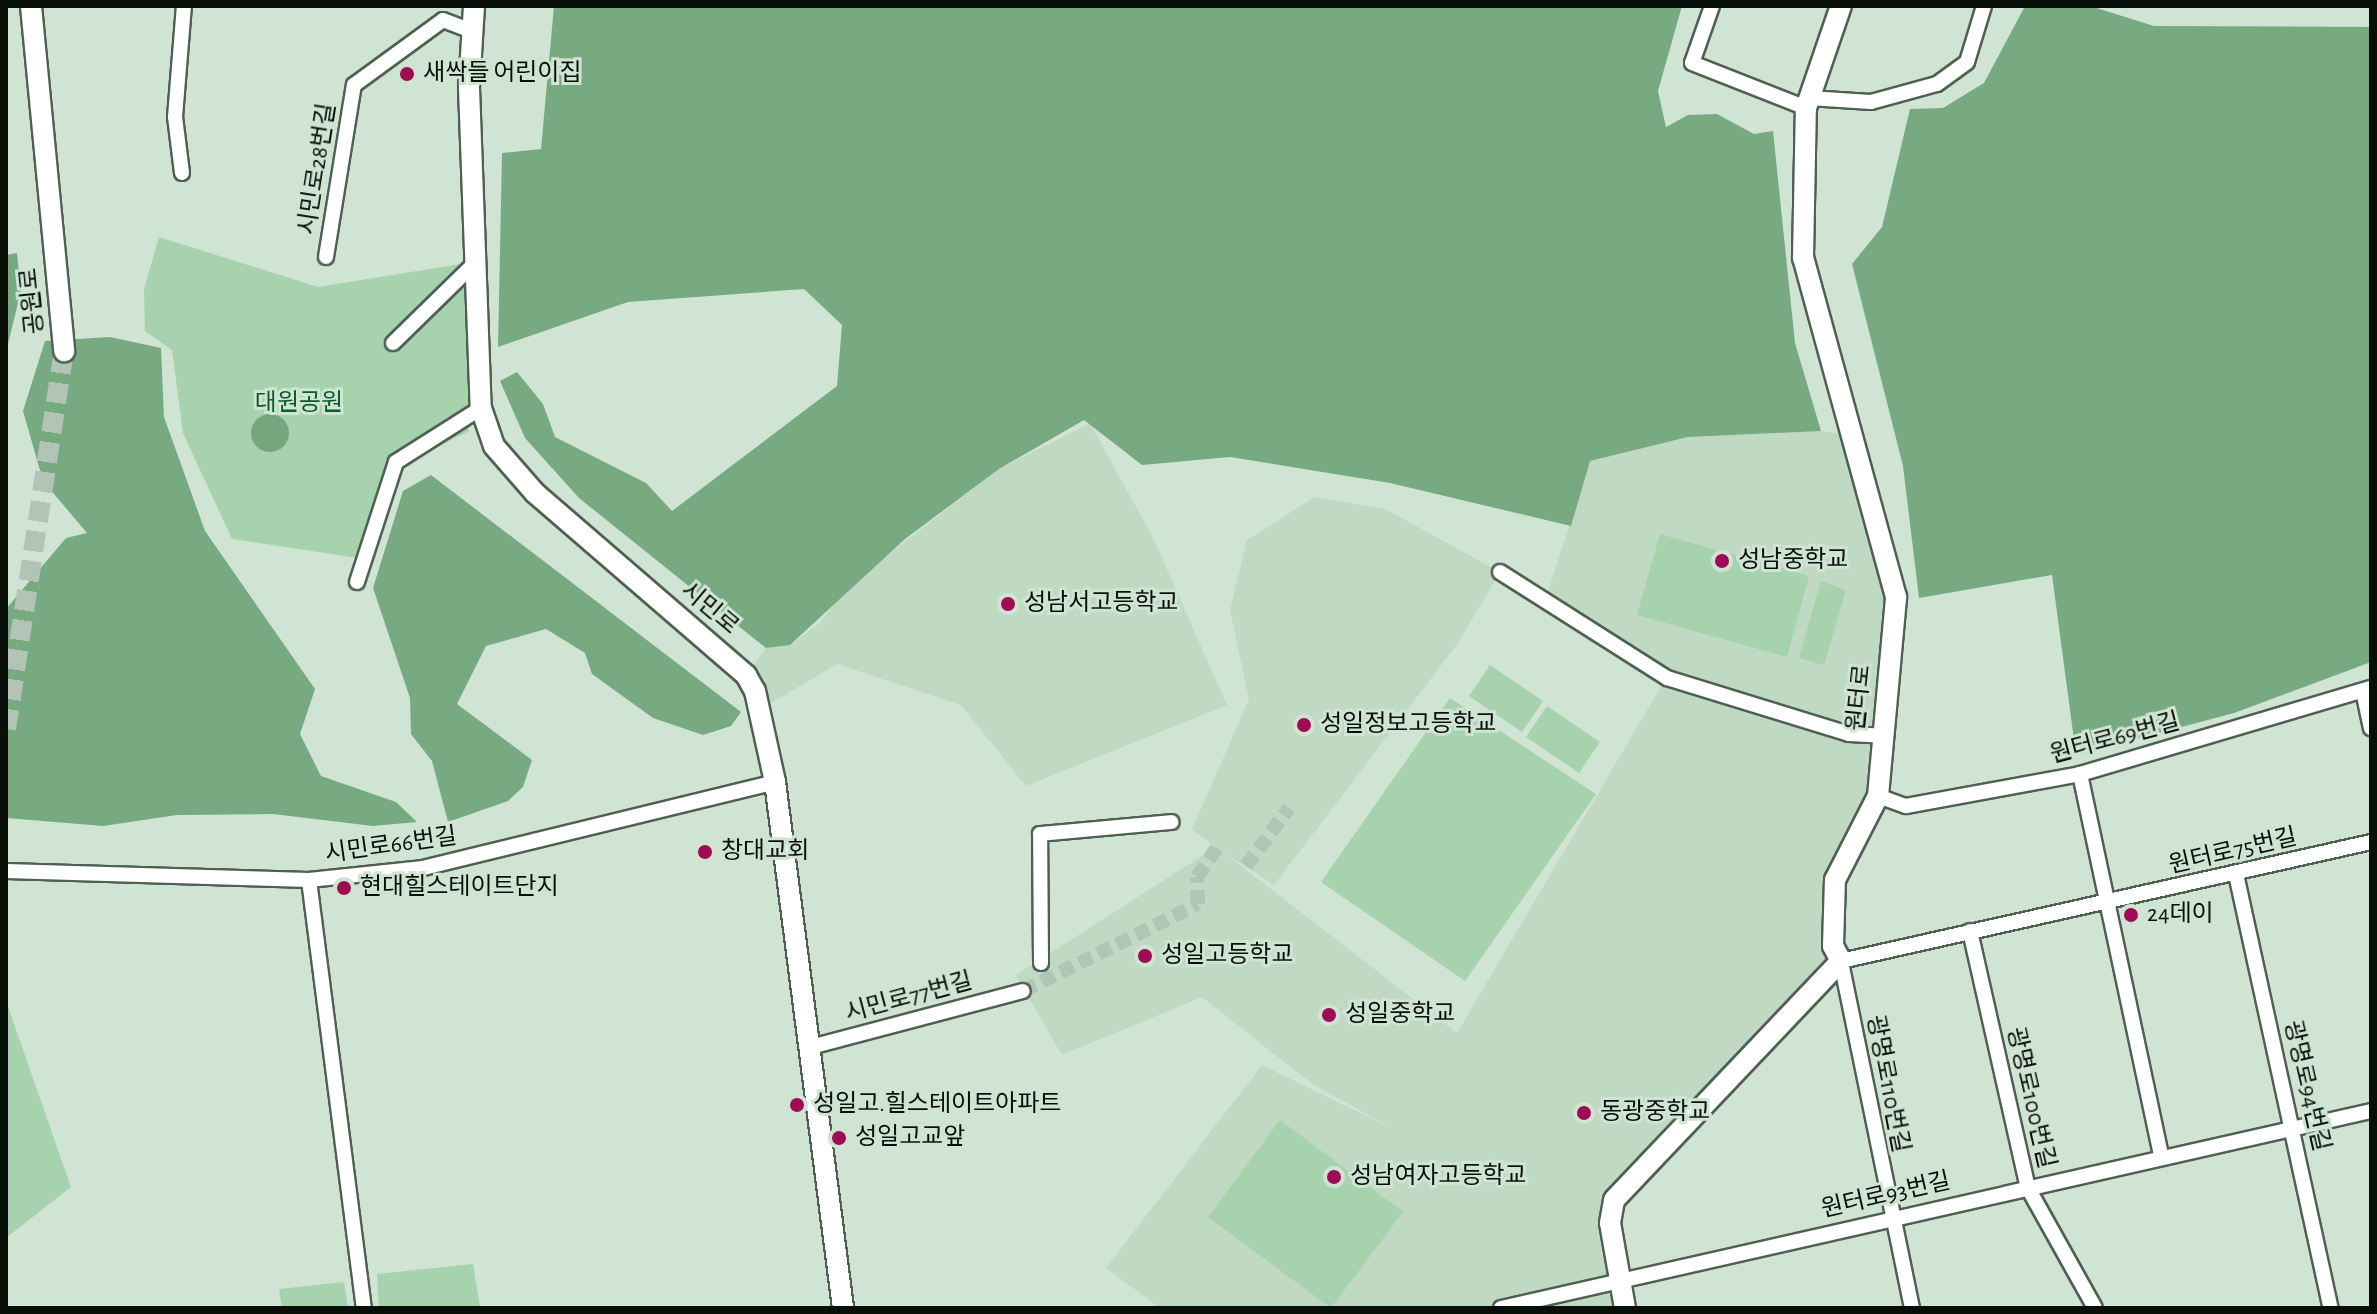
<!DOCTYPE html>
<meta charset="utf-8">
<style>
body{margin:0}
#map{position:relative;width:2377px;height:1314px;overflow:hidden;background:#d0e4d3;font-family:"Alegreya Sans","Noto Sans KR",sans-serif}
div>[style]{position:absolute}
.built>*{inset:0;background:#bfd9c3}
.green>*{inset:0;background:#a6d2ae}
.forest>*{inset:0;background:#78aa82}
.water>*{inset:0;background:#75a77e}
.round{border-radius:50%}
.street-tunnel>*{height:14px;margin-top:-7px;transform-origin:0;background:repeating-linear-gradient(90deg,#b2c4b5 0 14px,transparent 0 21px)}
.secondary-tunnel>*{height:20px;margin-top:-10px;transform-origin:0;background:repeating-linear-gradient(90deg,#b2c4b5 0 20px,transparent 0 30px)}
.roads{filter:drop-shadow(2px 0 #4f6052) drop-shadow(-2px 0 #4f6052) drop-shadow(0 2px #4f6052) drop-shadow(0 -2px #4f6052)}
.street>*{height:14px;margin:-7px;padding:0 7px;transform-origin:7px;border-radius:7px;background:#fff}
.secondary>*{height:20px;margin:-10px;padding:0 10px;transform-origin:10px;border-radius:10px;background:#fff}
.dots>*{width:22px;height:22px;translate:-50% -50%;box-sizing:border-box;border:4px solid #d0e4d3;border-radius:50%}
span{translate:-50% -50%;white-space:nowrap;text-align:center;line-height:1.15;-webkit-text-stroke:6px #d0e4d3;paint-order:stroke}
.poi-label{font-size:24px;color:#080f09}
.left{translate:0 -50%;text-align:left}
.street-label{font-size:24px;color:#080f09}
.park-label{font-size:24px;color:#0a5c29}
.frame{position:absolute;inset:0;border:8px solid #080f09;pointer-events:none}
</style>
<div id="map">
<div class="built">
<div style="clip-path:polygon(1090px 423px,1153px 538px,1227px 705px,1026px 786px,961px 705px,837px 664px,761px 709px,746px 675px,766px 648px,790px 645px,820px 623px,848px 586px,999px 469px)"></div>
<div style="clip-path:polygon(1821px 431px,1852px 435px,1896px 597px,1878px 796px,1835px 880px,1834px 967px,1614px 1200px,1621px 1280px,1501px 1308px,1160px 1308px,1106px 1268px,1262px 1065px,1395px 1130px,1311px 1083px,1202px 997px,1062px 1055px,1016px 975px,1216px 847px,1192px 830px,1249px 699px,1230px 610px,1247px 540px,1315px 497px,1385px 509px,1500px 572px,1458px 643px,1274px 885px,1222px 851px,1457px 1033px,1666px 678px,1547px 595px,1590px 461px,1688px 437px)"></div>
<div style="clip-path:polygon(1617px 1287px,1621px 1308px,1533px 1308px)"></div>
</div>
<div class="green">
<div style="clip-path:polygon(159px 237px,318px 287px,473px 262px,469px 431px,401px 465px,358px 558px,232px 539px,183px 433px,172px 350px,145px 331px,144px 289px)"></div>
<div style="clip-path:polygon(1660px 534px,1809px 576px,1787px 657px,1637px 615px)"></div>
<div style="clip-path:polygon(1821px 581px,1846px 590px,1824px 665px,1799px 658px)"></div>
<div style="clip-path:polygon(1490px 665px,1543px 701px,1522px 732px,1469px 696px)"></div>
<div style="clip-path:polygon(1450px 698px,1596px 794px,1465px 981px,1321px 882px)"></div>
<div style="clip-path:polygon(1547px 706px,1600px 742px,1579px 773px,1526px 737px)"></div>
<div style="clip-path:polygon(6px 1001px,71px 1187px,6px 1238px)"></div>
<div style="clip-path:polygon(1280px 1120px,1403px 1212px,1331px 1308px,1208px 1217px)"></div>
<div style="clip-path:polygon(473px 1264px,480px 1308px,379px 1308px,377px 1274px)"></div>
<div style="clip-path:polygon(344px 1282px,348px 1308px,282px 1308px,279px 1289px)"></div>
</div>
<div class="forest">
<div style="clip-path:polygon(554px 6px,1682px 6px,1658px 91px,1666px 127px,1688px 115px,1717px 114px,1754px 134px,1773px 131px,1795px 343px,1821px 431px,1688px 437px,1590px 461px,1571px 526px,1390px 483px,1230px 457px,1142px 465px,1084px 420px,999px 469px,905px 539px,790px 645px,766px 648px,579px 498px,525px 438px,500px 381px,517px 372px,543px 404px,555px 437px,646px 483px,672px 511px,837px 386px,842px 325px,804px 289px,628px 302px,498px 347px,502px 153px,541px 149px)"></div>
<div style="clip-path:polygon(2025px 6px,2090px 6px,2154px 26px,2371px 27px,2371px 662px,2234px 713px,2076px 755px,2052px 575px,1919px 598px,1903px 466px,1852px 264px,1882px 227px,1910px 109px,1943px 108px,1984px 83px)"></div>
<div style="clip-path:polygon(17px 253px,21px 291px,6px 352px,6px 255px)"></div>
<div style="clip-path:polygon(110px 337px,161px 348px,164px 417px,205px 531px,315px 689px,300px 734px,321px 776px,396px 802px,417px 822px,373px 826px,273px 814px,177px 815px,103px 826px,6px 818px,6px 609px,66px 538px,87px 533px,43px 481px,23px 411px,45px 341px)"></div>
<div style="clip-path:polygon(431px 475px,741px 712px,731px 726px,703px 735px,653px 718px,592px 674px,585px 653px,546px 629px,486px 646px,457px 704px,532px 760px,523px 787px,508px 801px,448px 822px,432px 761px,411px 734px,410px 698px,373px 588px,403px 491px)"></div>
</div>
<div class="water">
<div class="round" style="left:251px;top:414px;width:38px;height:38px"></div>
</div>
<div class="street-tunnel">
<div style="left:1246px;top:866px;width:72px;rotate:-53.4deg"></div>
<div style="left:1023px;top:991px;width:195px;rotate:-26.4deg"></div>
<div style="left:1198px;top:904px;width:27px;rotate:-92deg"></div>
<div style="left:1197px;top:877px;width:36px;rotate:-56deg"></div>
</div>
<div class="secondary-tunnel">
<div style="left:6px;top:729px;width:382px;rotate:-81.3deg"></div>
</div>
<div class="roads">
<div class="street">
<div style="left:1712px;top:6px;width:60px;rotate:109.3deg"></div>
<div style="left:1692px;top:63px;width:123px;rotate:21.5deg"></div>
<div style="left:1809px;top:98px;width:62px;rotate:3.7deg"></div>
<div style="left:1871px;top:102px;width:68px;rotate:-15.3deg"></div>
<div style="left:1937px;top:84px;width:37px;rotate:-36deg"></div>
<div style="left:1967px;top:62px;width:59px;rotate:-73.1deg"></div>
<div style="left:182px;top:173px;width:56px;rotate:-97.1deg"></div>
<div style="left:175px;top:117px;width:111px;rotate:-85.4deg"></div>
<div style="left:326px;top:257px;width:174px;rotate:-80.8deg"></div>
<div style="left:354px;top:85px;width:110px;rotate:-36.1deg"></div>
<div style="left:443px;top:20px;width:31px;rotate:21deg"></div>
<div style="left:393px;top:343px;width:110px;rotate:-44.3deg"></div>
<div style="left:1500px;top:572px;width:198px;rotate:32.4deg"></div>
<div style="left:1667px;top:678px;width:190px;rotate:17.1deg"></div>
<div style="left:1849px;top:734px;width:34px;rotate:3deg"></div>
<div style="left:357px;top:582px;width:126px;rotate:-72deg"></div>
<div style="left:396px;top:462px;width:101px;rotate:-32.4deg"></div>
<div style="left:2363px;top:691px;width:38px;rotate:78deg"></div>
<div style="left:2080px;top:774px;width:390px;rotate:78deg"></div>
<div style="left:1878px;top:796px;width:30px;rotate:20deg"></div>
<div style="left:1906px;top:806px;width:177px;rotate:-10.4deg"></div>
<div style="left:2080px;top:774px;width:303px;rotate:-16.5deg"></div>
<div style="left:6px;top:871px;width:303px;rotate:1.7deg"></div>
<div style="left:309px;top:880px;width:115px;rotate:-6deg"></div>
<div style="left:423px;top:868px;width:362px;rotate:-13.7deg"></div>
<div style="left:2236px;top:874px;width:444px;rotate:77.7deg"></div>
<div style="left:309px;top:880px;width:432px;rotate:82.7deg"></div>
<div style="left:1970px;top:931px;width:263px;rotate:77.3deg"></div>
<div style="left:2028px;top:1188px;width:137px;rotate:60.8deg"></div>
<div style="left:1041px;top:963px;width:129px;rotate:-90.4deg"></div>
<div style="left:1040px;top:834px;width:132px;rotate:-5.2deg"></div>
<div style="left:807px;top:1048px;width:223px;rotate:-14.8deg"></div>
<div style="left:1501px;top:1308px;width:892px;rotate:-12.76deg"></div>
<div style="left:1912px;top:1308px;width:354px;rotate:-101.6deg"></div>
<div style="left:1841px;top:961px;width:543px;rotate:-12.65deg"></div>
</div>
<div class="secondary">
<div style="left:31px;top:6px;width:347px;rotate:84.5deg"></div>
<div style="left:474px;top:6px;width:82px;rotate:93.5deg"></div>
<div style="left:469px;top:88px;width:320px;rotate:87.9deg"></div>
<div style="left:481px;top:408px;width:40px;rotate:71.1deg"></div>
<div style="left:494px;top:446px;width:62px;rotate:48.9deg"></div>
<div style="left:535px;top:493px;width:279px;rotate:40.8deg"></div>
<div style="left:746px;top:675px;width:18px;rotate:61deg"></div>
<div style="left:755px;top:691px;width:93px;rotate:77.6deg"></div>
<div style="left:775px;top:782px;width:530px;rotate:82.63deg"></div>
<div style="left:1625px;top:1308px;width:86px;rotate:-100deg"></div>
<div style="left:1610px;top:1223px;width:23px;rotate:-80deg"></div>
<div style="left:1614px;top:1200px;width:330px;rotate:-46.5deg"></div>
<div style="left:1841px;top:961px;width:17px;rotate:-118deg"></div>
<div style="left:1833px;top:946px;width:66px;rotate:-88.3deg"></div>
<div style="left:1835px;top:880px;width:94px;rotate:-62.9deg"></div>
<div style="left:1878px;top:796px;width:200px;rotate:-84.8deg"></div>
<div style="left:1896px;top:597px;width:352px;rotate:-105.3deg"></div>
<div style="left:1803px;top:258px;width:150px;rotate:-88.9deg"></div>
<div style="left:1806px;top:108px;width:108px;rotate:-71.1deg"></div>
</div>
</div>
<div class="dots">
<div style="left:407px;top:74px;background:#9f0c54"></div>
<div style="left:1722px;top:561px;background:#9f0c54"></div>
<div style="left:1008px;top:604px;background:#9f0c54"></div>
<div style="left:1304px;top:725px;background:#9f0c54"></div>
<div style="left:705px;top:852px;background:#9f0c54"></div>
<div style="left:344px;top:888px;background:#9f0c54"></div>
<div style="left:2131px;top:915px;background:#9f0c54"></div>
<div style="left:1145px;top:956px;background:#9f0c54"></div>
<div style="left:1329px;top:1015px;background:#9f0c54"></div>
<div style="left:797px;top:1105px;background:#9f0c54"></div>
<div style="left:1584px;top:1113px;background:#9f0c54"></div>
<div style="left:839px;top:1138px;background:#9f0c54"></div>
<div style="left:1334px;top:1177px;background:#9f0c54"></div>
</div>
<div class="poi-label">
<span class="left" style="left:423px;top:74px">새싹들 어린이집</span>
<span class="left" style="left:1738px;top:561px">성남중학교</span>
<span class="left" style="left:1024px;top:604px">성남서고등학교</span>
<span class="left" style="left:1320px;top:725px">성일정보고등학교</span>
<span class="left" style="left:721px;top:852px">창대교회</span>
<span class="left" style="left:360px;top:888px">현대힐스테이트단지</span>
<span class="left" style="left:2147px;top:915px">24데이</span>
<span class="left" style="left:1161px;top:956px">성일고등학교</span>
<span class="left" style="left:1345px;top:1015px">성일중학교</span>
<span class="left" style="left:813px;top:1105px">성일고.힐스테이트아파트</span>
<span class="left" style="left:1600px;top:1113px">동광중학교</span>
<span class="left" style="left:855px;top:1138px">성일고교앞</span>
<span class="left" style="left:1350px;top:1177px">성남여자고등학교</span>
</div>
<div class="street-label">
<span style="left:318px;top:169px;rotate:-81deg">시민로28번길</span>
<span style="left:33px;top:301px;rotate:-96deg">공원로</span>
<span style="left:709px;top:609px;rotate:40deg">시민로</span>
<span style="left:1860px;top:698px;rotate:-84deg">원터로</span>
<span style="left:2115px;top:739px;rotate:-15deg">원터로69번길</span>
<span style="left:391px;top:846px;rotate:-8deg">시민로66번길</span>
<span style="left:2233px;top:852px;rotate:-13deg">원터로75번길</span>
<span style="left:909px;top:998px;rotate:-15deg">시민로77번길</span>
<span style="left:1887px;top:1084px;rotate:79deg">광명로110번길</span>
<span style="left:2306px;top:1086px;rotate:77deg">광명로94번길</span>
<span style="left:2030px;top:1098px;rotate:77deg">광명로100번길</span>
<span style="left:1886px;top:1196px;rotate:-13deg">원터로93번길</span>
</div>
<div class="park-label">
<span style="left:299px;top:404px">대원공원</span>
</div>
<div class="frame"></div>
</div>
